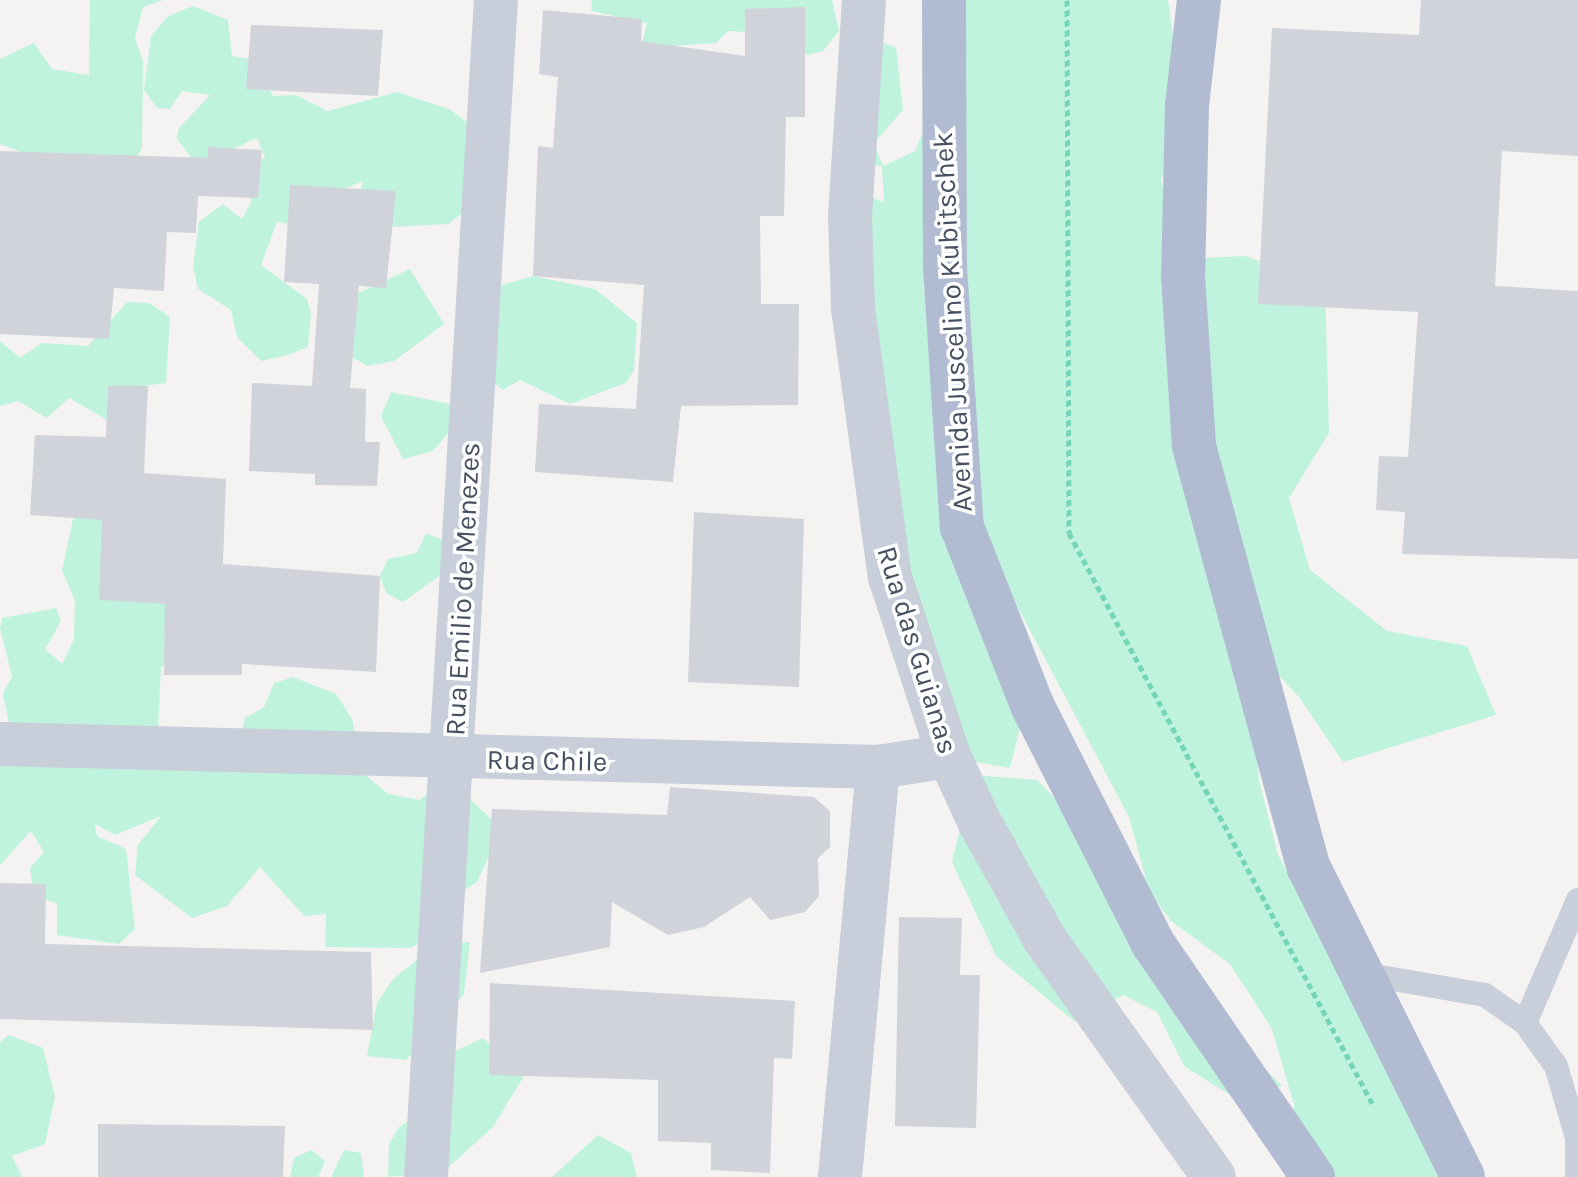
<!DOCTYPE html>
<style>
body{margin:0}
#map{position:relative;width:1578px;height:1177px;overflow:hidden;background:#f5f3f2;font-family:Karla,sans-serif}
div>[style]{position:absolute}
.green>*{inset:0;background:#bff3dd}
.building>*{inset:0;background:#d1d3da}
.path>*{height:5px;margin-top:-2.5px;transform-origin:0;background:repeating-linear-gradient(90deg,#74d5b7 0 6px,transparent 0 10px)}
.service>*{height:24px;margin:-12px;padding:0 12px;transform-origin:12px;border-radius:12px;background:#c8ceda}
.minor>*{height:44px;margin:-22px;padding:0 22px;transform-origin:22px;border-radius:22px;background:#c8ceda}
.primary>*{height:44px;margin:-22px;padding:0 22px;transform-origin:22px;border-radius:22px;background:#b1bbd2}
span{translate:-50% -50%;white-space:nowrap;text-align:center;line-height:1.15;-webkit-text-stroke:7px #fff;paint-order:stroke}
.street-label{font-size:28px;color:#485162}
</style>
<div id="map">
<div class="green">
<div style="clip-path:polygon(90px 0,163px 0,143px 7px,135px 38px,143px 61px,142px 149px,130px 165px,45px 161px,0 144px,0 59px,34px 43px,52px 69px,89px 75px)"></div>
<div style="clip-path:polygon(592px 0,832px 0,839px 31px,823px 51px,807px 55px,769px 33px,728px 31px,716px 43px,641px 48px,647px 23px,591px 11px)"></div>
<div style="clip-path:polygon(960px 0,1168px 0,1183px 105px,1161px 180px,1182px 259px,1245px 256px,1325px 285px,1329px 433px,1289px 498px,1310px 570px,1387px 631px,1467px 646px,1496px 715px,1343px 762px,1299px 697px,1246px 640px,1259px 780px,1278px 855px,1447px 1177px,1285px 1177px,1294px 1105px,1272px 1029px,1230px 964px,1171px 921px,1149px 891px,1129px 817px,1006px 585px,964px 528px,940px 342px,923px 282px,958px 528px,1023px 715px,1010px 768px,970px 761px,904px 604px,864px 195px,884px 202px,882px 167px,860px 158px,878px 40px,896px 48px,903px 110px,874px 143px,883px 166px,915px 151px,943px 83px)"></div>
<div style="clip-path:polygon(193px 6px,228px 20px,232px 56px,256px 60px,273px 96px,296px 95px,328px 111px,397px 92px,449px 109px,471px 125px,468px 208px,449px 224px,391px 227px,360px 195px,363px 181px,325px 197px,297px 225px,277px 222px,261px 265px,307px 299px,311px 313px,308px 347px,288px 355px,261px 361px,237px 337px,231px 310px,198px 289px,193px 267px,199px 222px,223px 204px,242px 219px,251px 202px,247px 170px,265px 157px,257px 138px,197px 165px,177px 139px,179px 128px,210px 95px,182px 91px,170px 109px,157px 108px,144px 90px,151px 36px,168px 16px)"></div>
<div style="clip-path:polygon(410px 269px,444px 324px,394px 361px,367px 366px,345px 353px,342px 301px)"></div>
<div style="clip-path:polygon(533px 276px,595px 289px,637px 323px,634px 370px,626px 383px,570px 404px,520px 380px,503px 390px,486px 377px,499px 286px)"></div>
<div style="clip-path:polygon(127px 302px,149px 303px,170px 317px,166px 383px,135px 387px,109px 421px,69px 398px,47px 418px,18px 401px,0 406px,0 341px,20px 358px,42px 343px,88px 346px)"></div>
<div style="clip-path:polygon(391px 392px,451px 404px,451px 430px,433px 451px,403px 459px,381px 416px)"></div>
<div style="clip-path:polygon(76px 505px,105px 514px,116px 597px,165px 604px,212px 589px,227px 636px,161px 667px,158px 730px,240px 739px,245px 718px,264px 707px,274px 683px,293px 677px,336px 694px,352px 719px,363px 773px,388px 794px,420px 800px,447px 777px,493px 821px,492px 850px,477px 882px,452px 898px,440px 931px,411px 948px,325px 947px,326px 914px,304px 916px,260px 867px,227px 906px,192px 918px,135px 875px,138px 845px,161px 816px,115px 835px,95px 824px,97px 836px,126px 849px,135px 929px,119px 944px,57px 935px,57px 903px,34px 897px,30px 868px,44px 852px,31px 831px,0 865px,0 729px,9px 723px,3px 694px,12px 676px,0 628px,2px 618px,56px 608px,61px 621px,45px 649px,62px 664px,74px 639px,75px 601px,62px 570px)"></div>
<div style="clip-path:polygon(426px 533px,445px 541px,449px 569px,403px 602px,386px 593px,380px 576px,388px 559px,417px 553px)"></div>
<div style="clip-path:polygon(973px 775px,1037px 780px,1065px 809px,1148px 950px,1282px 1086px,1238px 1100px,1184px 1066px,1157px 1012px,1123px 995px,1075px 1022px,996px 956px,952px 862px)"></div>
<div style="clip-path:polygon(470px 942px,464px 994px,406px 1060px,367px 1056px,377px 1003px,393px 979px,437px 944px)"></div>
<div style="clip-path:polygon(9px 1035px,43px 1048px,55px 1097px,45px 1144px,12px 1156px,22px 1177px,0 1177px,0 1042px)"></div>
<div style="clip-path:polygon(483px 1038px,524px 1076px,493px 1127px,444px 1171px,388px 1177px,389px 1144px,399px 1127px,422px 1112px,451px 1053px)"></div>
<div style="clip-path:polygon(598px 1135px,631px 1153px,637px 1177px,552px 1177px)"></div>
<div style="clip-path:polygon(311px 1150px,325px 1161px,318px 1177px,290px 1177px,294px 1158px)"></div>
<div style="clip-path:polygon(344px 1150px,361px 1153px,364px 1177px,331px 1177px)"></div>
</div>
<div class="building">
<div style="clip-path:polygon(1421px 0,1578px 0,1578px 156px,1502px 151px,1495px 286px,1578px 291px,1578px 559px,1402px 554px,1405px 512px,1376px 510px,1379px 456px,1408px 457px,1418px 312px,1258px 304px,1272px 28px,1419px 35px)"></div>
<div style="clip-path:polygon(805px 7px,805px 117px,786px 117px,784px 216px,760px 216px,761px 304px,799px 304px,798px 405px,681px 406px,673px 482px,535px 472px,539px 404px,636px 409px,644px 285px,533px 276px,538px 146px,553px 148px,558px 77px,539px 74px,543px 10px,642px 19px,641px 41px,745px 56px,745px 9px)"></div>
<div style="clip-path:polygon(251px 25px,383px 30px,378px 96px,246px 89px)"></div>
<div style="clip-path:polygon(208px 147px,262px 150px,258px 198px,198px 196px,196px 233px,167px 232px,164px 291px,114px 288px,109px 339px,0 334px,0 151px,208px 158px)"></div>
<div style="clip-path:polygon(290px 185px,396px 191px,386px 288px,359px 286px,350px 388px,366px 389px,365px 442px,380px 442px,377px 486px,315px 485px,315px 474px,249px 471px,252px 383px,312px 386px,319px 284px,284px 282px)"></div>
<div style="clip-path:polygon(108px 386px,148px 386px,144px 473px,226px 479px,223px 564px,380px 576px,376px 672px,242px 664px,242px 675px,164px 675px,165px 604px,99px 600px,102px 520px,30px 515px,35px 435px,106px 437px)"></div>
<div style="clip-path:polygon(694px 512px,804px 519px,799px 687px,688px 682px)"></div>
<div style="clip-path:polygon(670px 787px,814px 797px,830px 811px,830px 847px,818px 858px,819px 896px,805px 912px,770px 920px,750px 897px,704px 927px,668px 935px,612px 902px,610px 947px,480px 973px,492px 809px,667px 815px)"></div>
<div style="clip-path:polygon(0 883px,46px 884px,45px 944px,371px 952px,373px 1030px,0 1019px)"></div>
<div style="clip-path:polygon(899px 917px,962px 918px,960px 975px,980px 975px,976px 1128px,895px 1126px)"></div>
<div style="clip-path:polygon(490px 983px,795px 1001px,792px 1059px,774px 1058px,770px 1173px,711px 1170px,711px 1143px,658px 1141px,658px 1080px,489px 1075px)"></div>
<div style="clip-path:polygon(98px 1124px,285px 1126px,283px 1177px,98px 1177px)"></div>
</div>
<div class="path">
<div style="left:1067px;top:0;width:533px;rotate:89.79deg"></div>
<div style="left:1069px;top:533px;width:646px;rotate:62.01deg"></div>
</div>
<div class="service">
<div style="left:1358px;top:973px;width:129px;rotate:9.8deg"></div>
<div style="left:1485px;top:995px;width:49px;rotate:35deg"></div>
<div style="left:1525px;top:1023px;width:53px;rotate:54.2deg"></div>
<div style="left:1556px;top:1066px;width:75px;rotate:73.7deg"></div>
<div style="left:1577px;top:1138px;width:39px;rotate:90deg"></div>
<div style="left:1525px;top:1023px;width:134px;rotate:-66.7deg"></div>
</div>
<div class="minor">
<div style="left:864px;top:0;width:216px;rotate:93.7deg"></div>
<div style="left:850px;top:216px;width:92px;rotate:88.1deg"></div>
<div style="left:853px;top:308px;width:272px;rotate:82.2deg"></div>
<div style="left:890px;top:577px;width:188px;rotate:71.8deg"></div>
<div style="left:949px;top:756px;width:72px;rotate:65.2deg"></div>
<div style="left:979px;top:821px;width:134px;rotate:60.9deg"></div>
<div style="left:1044px;top:938px;width:293px;rotate:54.6deg"></div>
<div style="left:0;top:744px;width:878px;rotate:1.5deg"></div>
<div style="left:878px;top:767px;width:72px;rotate:-8.8deg"></div>
<div style="left:426px;top:1177px;width:1179px;rotate:-86.6deg"></div>
<div style="left:840px;top:1177px;width:412px;rotate:-84.7deg"></div>
</div>
<div class="primary">
<div style="left:944px;top:0;width:267px;rotate:89.8deg"></div>
<div style="left:945px;top:267px;width:261px;rotate:86.3deg"></div>
<div style="left:962px;top:527px;width:193px;rotate:68.5deg"></div>
<div style="left:1033px;top:707px;width:263px;rotate:63.1deg"></div>
<div style="left:1152px;top:942px;width:285px;rotate:55.6deg"></div>
<div style="left:1199px;top:0;width:106px;rotate:96.5deg"></div>
<div style="left:1187px;top:105px;width:171px;rotate:91.3deg"></div>
<div style="left:1183px;top:276px;width:170px;rotate:86.3deg"></div>
<div style="left:1194px;top:446px;width:437px;rotate:74.8deg"></div>
<div style="left:1309px;top:868px;width:345px;rotate:63.5deg"></div>
</div>
<div class="street-label">
<span style="left:953px;top:322px;rotate:-93deg">Avenida Juscelino Kubitschek</span>
<span style="left:463px;top:589px;rotate:-87deg">Rua Emilio de Menezes</span>
<span style="left:917px;top:650px;rotate:73deg">Rua das Guianas</span>
<span style="left:547px;top:761px;rotate:1deg">Rua Chile</span>
</div>
</div>
